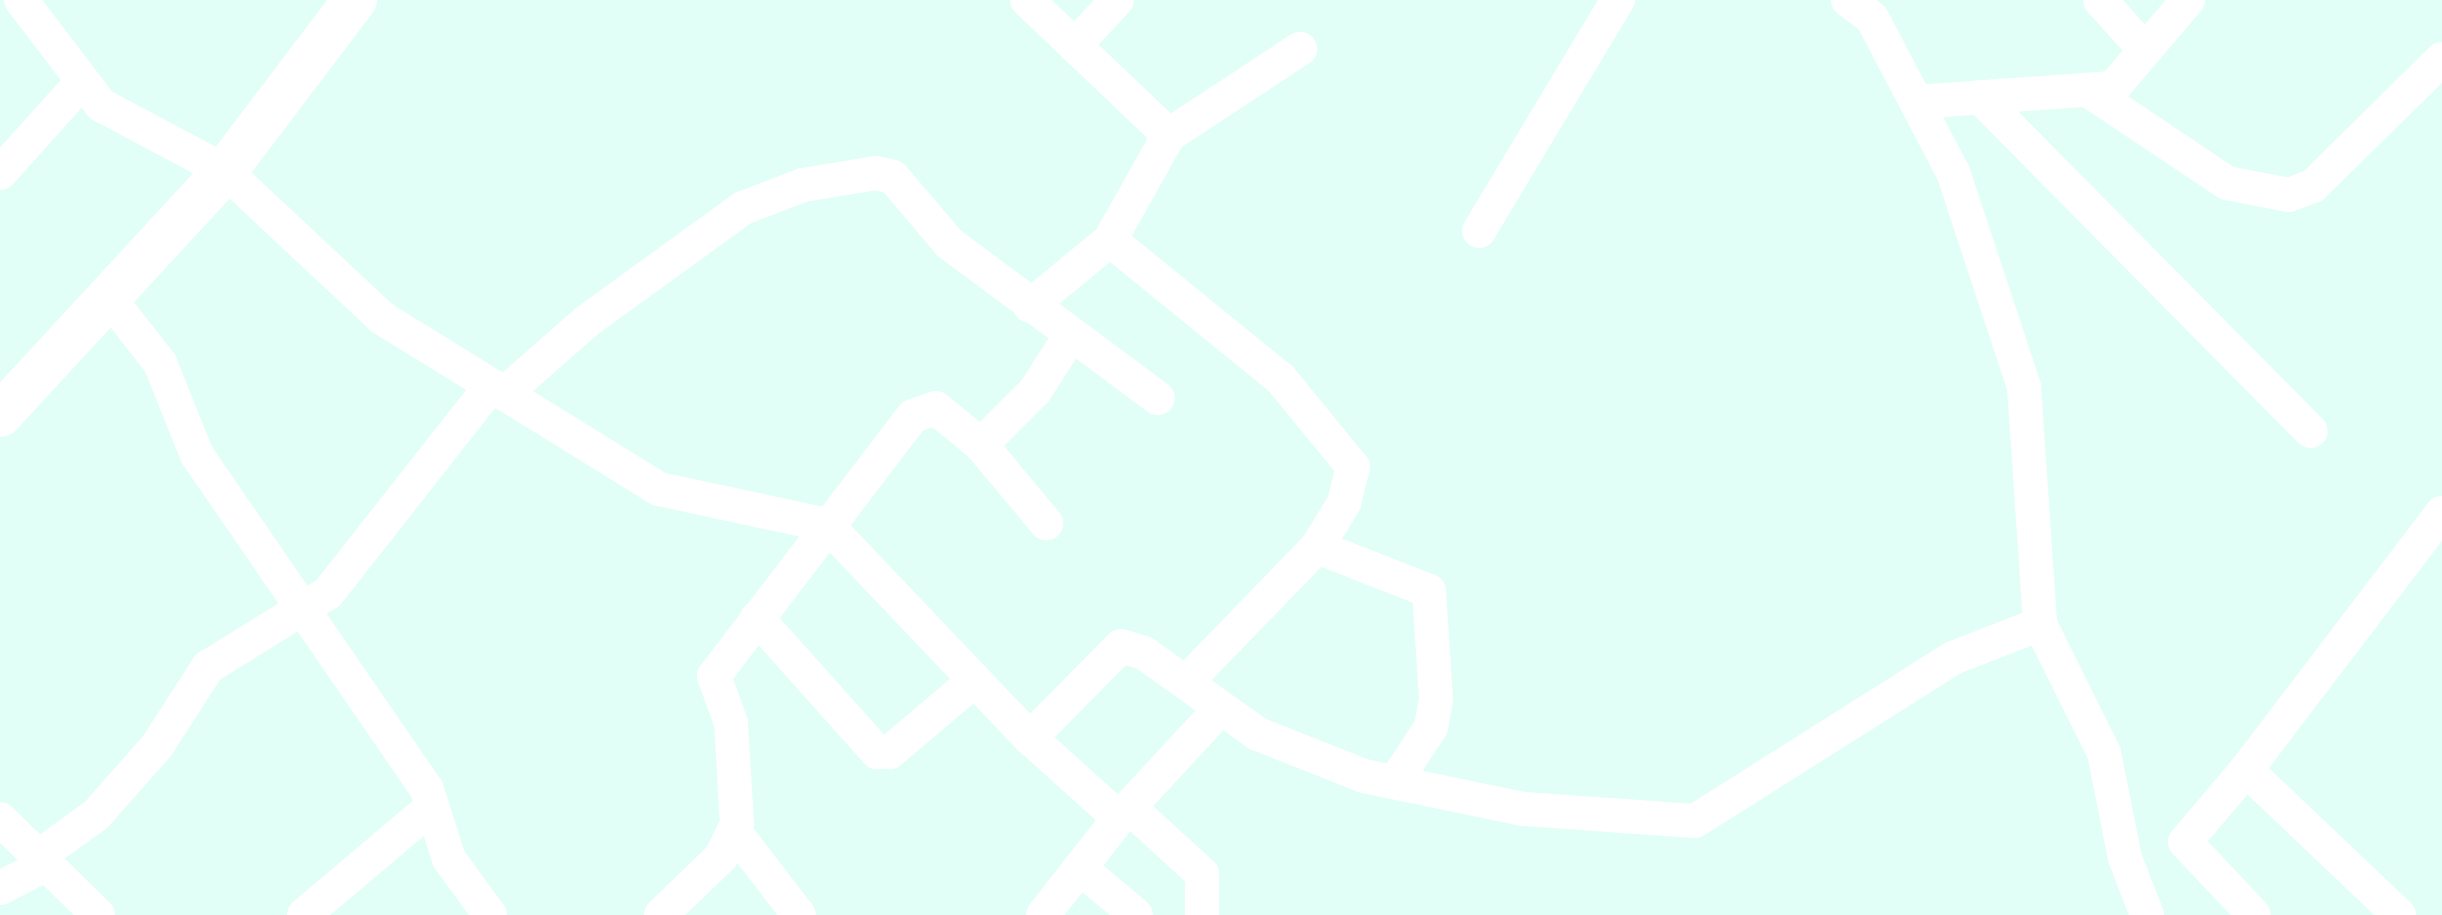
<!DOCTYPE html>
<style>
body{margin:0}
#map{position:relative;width:2442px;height:915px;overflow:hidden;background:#e1fff7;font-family:"Times New Roman",serif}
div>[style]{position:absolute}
.street>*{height:34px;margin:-17px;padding:0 17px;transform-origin:17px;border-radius:17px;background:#fff}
.secondary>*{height:44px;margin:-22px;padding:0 22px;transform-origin:22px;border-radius:22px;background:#fff}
span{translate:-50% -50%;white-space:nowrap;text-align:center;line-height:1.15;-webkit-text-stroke:6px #fff;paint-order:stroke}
</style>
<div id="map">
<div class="street">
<div style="left:21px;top:0;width:132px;rotate:52.7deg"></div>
<div style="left:101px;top:105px;width:140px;rotate:28deg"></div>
<div style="left:225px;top:171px;width:215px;rotate:43.1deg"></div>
<div style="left:382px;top:318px;width:326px;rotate:31.7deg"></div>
<div style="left:659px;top:489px;width:172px;rotate:12.1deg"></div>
<div style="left:827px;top:525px;width:294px;rotate:46.4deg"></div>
<div style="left:1030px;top:738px;width:120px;rotate:42deg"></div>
<div style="left:1027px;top:0;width:196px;rotate:43.6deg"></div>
<div style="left:1848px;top:0;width:30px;rotate:37deg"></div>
<div style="left:1872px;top:18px;width:174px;rotate:62.3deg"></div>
<div style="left:1953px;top:172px;width:226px;rotate:71.7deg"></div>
<div style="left:2024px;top:387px;width:238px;rotate:86.1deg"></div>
<div style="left:2040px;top:624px;width:144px;rotate:63.6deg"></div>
<div style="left:2104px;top:753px;width:107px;rotate:78.7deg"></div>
<div style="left:2125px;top:858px;width:61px;rotate:68.9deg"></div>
<div style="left:2100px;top:0;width:67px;rotate:48deg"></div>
<div style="left:1076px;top:44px;width:60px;rotate:-47deg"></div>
<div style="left:2088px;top:90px;width:167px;rotate:33.8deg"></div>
<div style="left:2227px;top:183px;width:63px;rotate:11deg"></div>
<div style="left:2289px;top:195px;width:26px;rotate:-21deg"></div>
<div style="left:2313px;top:186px;width:181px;rotate:-44.6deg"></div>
<div style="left:1980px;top:97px;width:470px;rotate:45.3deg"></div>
<div style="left:1916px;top:102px;width:197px;rotate:-4.1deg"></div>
<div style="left:2113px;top:88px;width:116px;rotate:-49.6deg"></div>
<div style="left:0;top:173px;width:122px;rotate:-48deg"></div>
<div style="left:1479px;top:231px;width:270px;rotate:-59deg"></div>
<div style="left:1110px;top:240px;width:220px;rotate:39.1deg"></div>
<div style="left:1281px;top:379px;width:114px;rotate:50.7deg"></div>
<div style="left:1353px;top:467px;width:37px;rotate:104deg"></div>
<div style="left:1344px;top:503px;width:52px;rotate:121.5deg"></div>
<div style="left:1317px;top:547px;width:188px;rotate:134.1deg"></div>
<div style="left:109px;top:298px;width:83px;rotate:51.9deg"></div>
<div style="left:160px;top:363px;width:99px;rotate:68.1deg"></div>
<div style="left:197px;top:455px;width:406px;rotate:55.5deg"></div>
<div style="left:427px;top:790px;width:72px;rotate:72.3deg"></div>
<div style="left:449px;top:859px;width:69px;rotate:53.8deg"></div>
<div style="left:1030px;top:306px;width:104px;rotate:-39.5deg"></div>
<div style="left:1110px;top:240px;width:120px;rotate:-60.7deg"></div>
<div style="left:1169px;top:135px;width:157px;rotate:-33.3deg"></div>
<div style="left:504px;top:394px;width:111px;rotate:-41.3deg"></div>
<div style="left:587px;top:321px;width:193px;rotate:-35.9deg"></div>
<div style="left:743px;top:208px;width:64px;rotate:-21deg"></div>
<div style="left:803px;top:185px;width:74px;rotate:-9.3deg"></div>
<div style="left:876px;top:173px;width:17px;rotate:13deg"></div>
<div style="left:893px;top:177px;width:87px;rotate:49.7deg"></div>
<div style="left:949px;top:243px;width:260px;rotate:36.6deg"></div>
<div style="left:981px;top:445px;width:76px;rotate:-45deg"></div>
<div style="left:1035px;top:391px;width:63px;rotate:-57.3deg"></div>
<div style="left:1317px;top:547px;width:120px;rotate:21.4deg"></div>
<div style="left:1429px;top:591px;width:108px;rotate:86.3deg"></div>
<div style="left:1436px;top:699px;width:28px;rotate:100deg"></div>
<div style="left:1431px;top:727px;width:66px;rotate:123.2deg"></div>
<div style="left:757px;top:618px;width:180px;rotate:48.2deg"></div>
<div style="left:877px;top:752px;width:13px"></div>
<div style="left:890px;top:752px;width:111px;rotate:-40.3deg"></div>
<div style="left:1030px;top:738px;width:129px;rotate:-45.3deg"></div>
<div style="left:1121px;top:646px;width:24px;rotate:17deg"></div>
<div style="left:1144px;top:653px;width:140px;rotate:35.4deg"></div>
<div style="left:1258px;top:734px;width:114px;rotate:21.6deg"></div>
<div style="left:1364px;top:776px;width:163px;rotate:11.7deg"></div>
<div style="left:1524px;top:809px;width:171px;rotate:4deg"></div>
<div style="left:1695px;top:821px;width:305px;rotate:-32.3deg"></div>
<div style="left:1953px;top:658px;width:93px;rotate:-21.3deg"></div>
<div style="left:2246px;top:770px;width:94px;rotate:130.3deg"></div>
<div style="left:2185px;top:842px;width:100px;rotate:46.6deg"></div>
<div style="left:1129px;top:807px;width:99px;rotate:42.5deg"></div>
<div style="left:1202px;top:874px;width:41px;rotate:90deg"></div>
<div style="left:0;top:819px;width:137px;rotate:44.4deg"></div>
<div style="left:734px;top:831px;width:106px;rotate:52.3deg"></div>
<div style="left:39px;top:856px;width:70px;rotate:-35.7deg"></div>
<div style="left:96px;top:815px;width:92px;rotate:-48.5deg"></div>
<div style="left:157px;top:746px;width:94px;rotate:-57.2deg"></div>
<div style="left:208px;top:667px;width:141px;rotate:-31.7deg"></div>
<div style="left:328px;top:593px;width:263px;rotate:-51.8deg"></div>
<div style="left:1080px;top:868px;width:73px;rotate:40deg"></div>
<div style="left:0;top:888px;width:53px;rotate:-27.1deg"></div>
<div style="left:304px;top:915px;width:167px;rotate:-40.2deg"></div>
<div style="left:661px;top:915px;width:83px;rotate:-44deg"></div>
<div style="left:721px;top:857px;width:37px;rotate:-64deg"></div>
<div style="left:737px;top:824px;width:101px;rotate:-93.4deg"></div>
<div style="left:731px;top:723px;width:50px;rotate:-109.9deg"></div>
<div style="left:714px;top:676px;width:327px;rotate:-52.6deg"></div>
<div style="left:913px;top:416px;width:24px;rotate:-19deg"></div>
<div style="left:936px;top:408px;width:58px;rotate:39.4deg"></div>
<div style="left:981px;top:445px;width:102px;rotate:50.2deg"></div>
<div style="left:1043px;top:915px;width:123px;rotate:-51.9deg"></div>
<div style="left:1119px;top:818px;width:150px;rotate:-47.2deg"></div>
<div style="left:2399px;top:915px;width:211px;rotate:-136.5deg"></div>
<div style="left:2246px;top:770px;width:323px;rotate:-52.7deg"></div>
</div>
<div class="secondary">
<div style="left:0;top:415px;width:332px;rotate:-47.3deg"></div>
<div style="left:225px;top:171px;width:215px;rotate:-52.8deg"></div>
</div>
</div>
